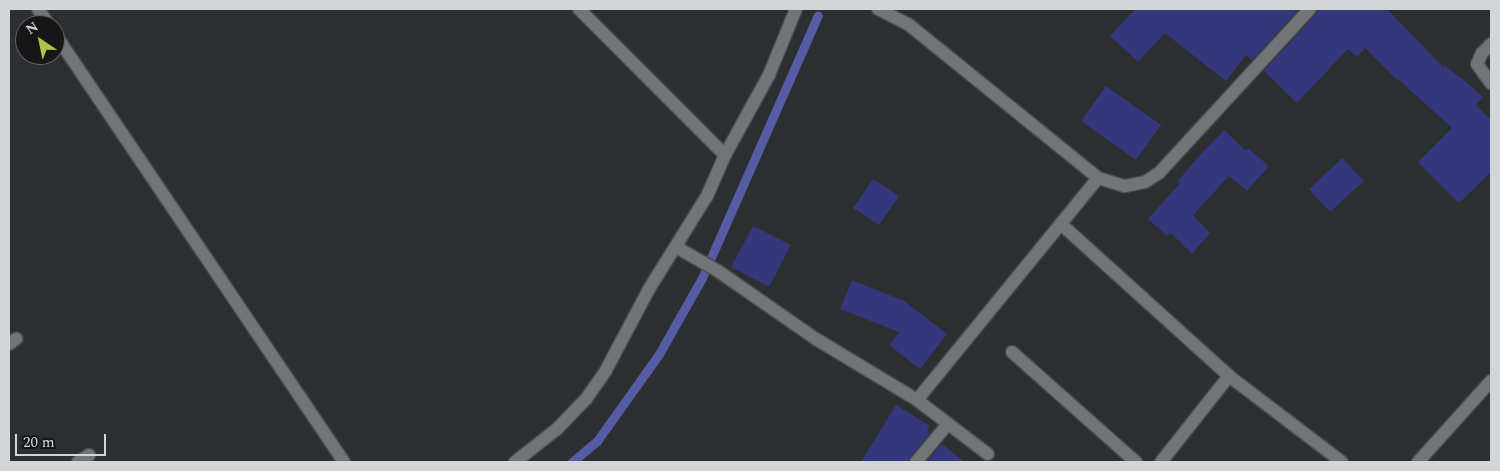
<!DOCTYPE html>
<style>
body{margin:0}
#map{position:relative;width:1500px;height:471px;overflow:hidden;background:#2d2e30;font-family:Spectral,serif}
div>[style]{position:absolute}
.stream>*{height:9px;margin:-4.5px;padding:0 4.5px;transform-origin:4.5px;border-radius:4.5px;background:#555ca4}
.building>*{inset:0;background:#34377c}
.roads{filter:drop-shadow(1px 0 #4b4b4d) drop-shadow(-1px 0 #4b4b4d) drop-shadow(0 1px #4b4b4d) drop-shadow(0 -1px #4b4b4d)}
.minor>*{height:12px;margin:-6px;padding:0 6px;transform-origin:6px;border-radius:6px;background:#737477}
span{translate:-50% -50%;white-space:nowrap;text-align:center;line-height:1.15;-webkit-text-stroke:4px #161617;paint-order:stroke}
.frame{position:absolute;inset:0;border:10px solid #d4d5d6;pointer-events:none}
.north{position:absolute;left:15px;top:15px;width:50px;height:50px;box-sizing:border-box;background:#161617;border:1px solid #626263;border-radius:50%;rotate:326deg;font-size:14px;font-weight:700;line-height:20px;text-align:center;color:#d4d5d6}
.north::after{content:'';display:block;margin:auto;width:18px;height:22px;background:#b7c148;clip-path:polygon(50% 0,100% 100%,50% 72%,0 100%)}
.scale{position:absolute;left:15px;top:434px;width:91px;height:22px;box-sizing:border-box;border:2px solid #d4d5d6;border-top:0;padding-left:6px;font-size:15px;line-height:18px;white-space:nowrap;color:#d4d5d6;-webkit-text-stroke:4px #161617;paint-order:stroke}
</style>
<div id="map">
<div class="stream">
<div style="left:572px;top:462px;width:33px;rotate:-40deg"></div>
<div style="left:597px;top:441px;width:107px;rotate:-54.5deg"></div>
<div style="left:659px;top:354px;width:87px;rotate:-60.5deg"></div>
<div style="left:702px;top:278px;width:287px;rotate:-66.2deg"></div>
</div>
<div class="building">
<div style="clip-path:polygon(1135px 9px,1299px 9px,1252px 60px,1246px 55px,1226px 81px,1165px 33px,1138px 62px,1110px 36px)"></div>
<div style="clip-path:polygon(1318px 9px,1387px 9px,1443px 67px,1444px 65px,1464px 80px,1483px 97px,1476px 105px,1491px 120px,1491px 172px,1459px 203px,1418px 162px,1452px 128px,1398px 79px,1397px 80px,1365px 48px,1357px 57px,1348px 49px,1297px 103px,1264px 71px,1316px 14px)"></div>
<div style="clip-path:polygon(1106px 86px,1161px 125px,1136px 160px,1081px 121px)"></div>
<div style="clip-path:polygon(1224px 130px,1246px 151px,1248px 148px,1269px 166px,1247px 191px,1229px 176px,1193px 215px,1210px 233px,1192px 254px,1171px 233px,1167px 236px,1148px 219px,1180px 183px,1178px 181px,1198px 157px)"></div>
<div style="clip-path:polygon(1342px 158px,1364px 181px,1330px 212px,1309px 189px)"></div>
<div style="clip-path:polygon(873px 179px,899px 196px,879px 225px,853px 208px)"></div>
<div style="clip-path:polygon(753px 226px,791px 245px,769px 287px,731px 267px)"></div>
<div style="clip-path:polygon(852px 280px,904px 301px,947px 334px,920px 369px,889px 345px,899px 332px,840px 309px)"></div>
<div style="clip-path:polygon(896px 405px,930px 426px,927px 431px,930px 433px,910px 457px,908px 462px,861px 462px)"></div>
<div style="clip-path:polygon(942px 444px,965px 462px,926px 462px)"></div>
</div>
<div class="roads">
<div class="minor">
<div style="left:38px;top:9px;width:19px;rotate:55deg"></div>
<div style="left:579px;top:9px;width:206px;rotate:45deg"></div>
<div style="left:878px;top:9px;width:34px;rotate:27deg"></div>
<div style="left:908px;top:24px;width:245px;rotate:39deg"></div>
<div style="left:1098px;top:178px;width:28px;rotate:17deg"></div>
<div style="left:1125px;top:186px;width:20px;rotate:-11deg"></div>
<div style="left:1145px;top:182px;width:17px;rotate:-33deg"></div>
<div style="left:1159px;top:173px;width:223px;rotate:-47.4deg"></div>
<div style="left:55px;top:34px;width:516px;rotate:55.97deg"></div>
<div style="left:1491px;top:44px;width:13px;rotate:135deg"></div>
<div style="left:1482px;top:53px;width:12px;rotate:114deg"></div>
<div style="left:1477px;top:64px;width:24px;rotate:54deg"></div>
<div style="left:1061px;top:224px;width:227px;rotate:42.1deg"></div>
<div style="left:1229px;top:376px;width:142px;rotate:37.3deg"></div>
<div style="left:676px;top:247px;width:48px;rotate:29.7deg"></div>
<div style="left:718px;top:271px;width:119px;rotate:34.8deg"></div>
<div style="left:816px;top:339px;width:118px;rotate:31.1deg"></div>
<div style="left:917px;top:400px;width:89px;rotate:37.3deg"></div>
<div style="left:9px;top:344px;width:9px;rotate:-36deg"></div>
<div style="left:1012px;top:352px;width:166px;rotate:41.6deg"></div>
<div style="left:917px;top:400px;width:286px;rotate:-50.8deg"></div>
<div style="left:78px;top:462px;width:13px;rotate:-32deg"></div>
<div style="left:515px;top:462px;width:53px;rotate:-38.2deg"></div>
<div style="left:557px;top:429px;width:42px;rotate:-46deg"></div>
<div style="left:586px;top:399px;width:35px;rotate:-55deg"></div>
<div style="left:606px;top:370px;width:92px;rotate:-62deg"></div>
<div style="left:649px;top:289px;width:110px;rotate:-58.1deg"></div>
<div style="left:707px;top:196px;width:45px;rotate:-66.3deg"></div>
<div style="left:725px;top:155px;width:91px;rotate:-61.2deg"></div>
<div style="left:769px;top:75px;width:71px;rotate:-67.8deg"></div>
<div style="left:916px;top:462px;width:50px;rotate:-49.9deg"></div>
<div style="left:1161px;top:462px;width:110px;rotate:-51.7deg"></div>
<div style="left:1418px;top:462px;width:109px;rotate:-48deg"></div>
</div>
</div>
<div class="frame"></div>
<div class="north">N</div>
<div class="scale">20 m</div>
</div>
